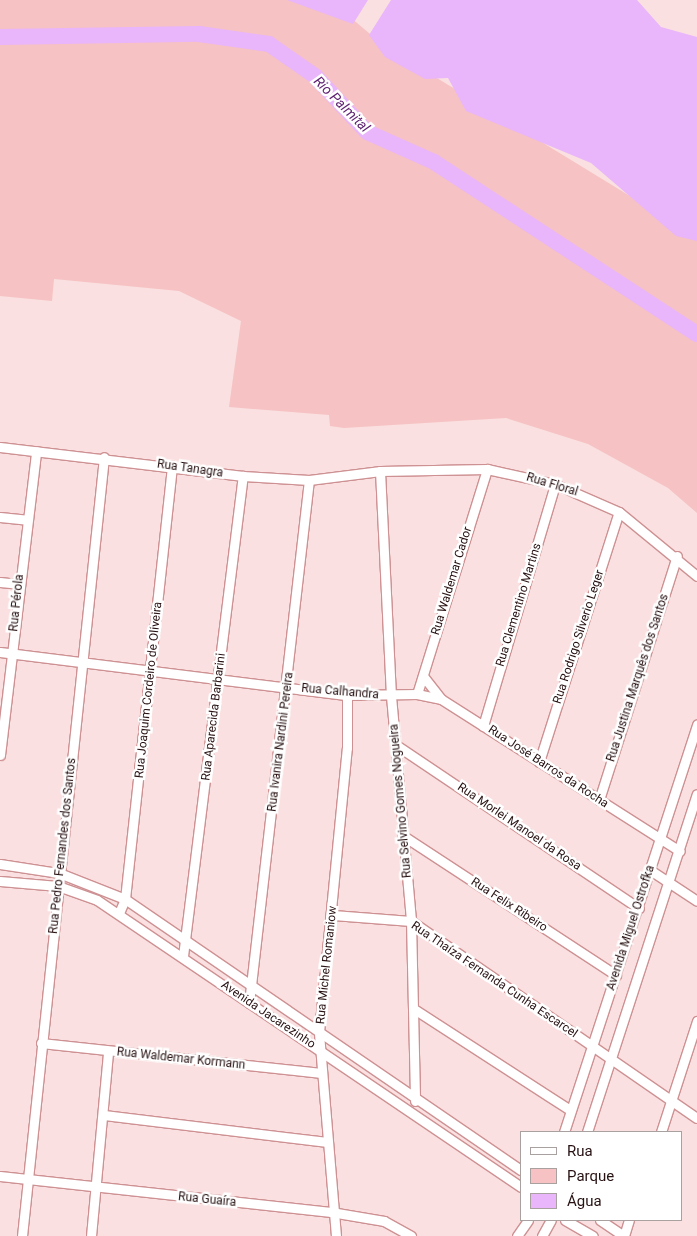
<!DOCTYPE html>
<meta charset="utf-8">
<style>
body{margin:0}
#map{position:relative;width:697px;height:1236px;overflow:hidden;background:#fae0e0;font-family:Roboto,sans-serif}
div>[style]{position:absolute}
.green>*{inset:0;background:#f6c2c3}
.water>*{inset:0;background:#e9b5fb}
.river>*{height:16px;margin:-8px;padding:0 8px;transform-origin:8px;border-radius:8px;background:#e9b5fb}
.roads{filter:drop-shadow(1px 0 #ce9193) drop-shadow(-1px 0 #ce9193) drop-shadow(0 1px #ce9193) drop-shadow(0 -1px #ce9193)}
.minor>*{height:9px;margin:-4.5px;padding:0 4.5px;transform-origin:4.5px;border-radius:4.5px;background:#fff}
span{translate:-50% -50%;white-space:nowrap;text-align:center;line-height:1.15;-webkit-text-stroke:5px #fff;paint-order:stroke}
.street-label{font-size:12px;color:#271112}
.water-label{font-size:14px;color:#5f2172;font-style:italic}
.legend{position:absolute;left:520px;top:1131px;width:162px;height:90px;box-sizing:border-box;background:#fff;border:1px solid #a9a0a0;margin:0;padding:6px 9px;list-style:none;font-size:15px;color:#271112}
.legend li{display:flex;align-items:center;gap:10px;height:25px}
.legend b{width:25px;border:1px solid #a9a0a0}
</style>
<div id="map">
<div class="green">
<div style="clip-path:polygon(0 0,330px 0,383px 45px,697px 237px,697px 513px,668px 488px,588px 444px,506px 418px,344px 428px,330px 426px,329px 415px,229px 407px,241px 321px,179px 291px,54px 279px,52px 301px,0 296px)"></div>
</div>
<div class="water">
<div style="clip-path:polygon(287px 0,368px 0,353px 24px)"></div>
<div style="clip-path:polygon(391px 0,637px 0,661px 27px,697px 37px,697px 241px,676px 236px,591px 163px,466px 111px,448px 78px,425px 79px,385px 57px,369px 35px)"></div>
</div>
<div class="river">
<div style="left:0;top:37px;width:199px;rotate:-0.9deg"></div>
<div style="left:199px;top:34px;width:71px;rotate:8.1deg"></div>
<div style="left:269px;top:44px;width:56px;rotate:34.8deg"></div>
<div style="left:315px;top:76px;width:76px;rotate:47.1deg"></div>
<div style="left:367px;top:132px;width:73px;rotate:24.1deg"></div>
<div style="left:434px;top:162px;width:314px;rotate:33.2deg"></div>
</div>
<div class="roads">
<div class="minor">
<div style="left:0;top:447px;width:245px;rotate:6.8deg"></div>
<div style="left:243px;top:476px;width:66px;rotate:3.5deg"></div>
<div style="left:309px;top:480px;width:72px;rotate:-7.2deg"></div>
<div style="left:380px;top:471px;width:107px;rotate:-1.1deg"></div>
<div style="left:487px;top:469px;width:70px;rotate:12.4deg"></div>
<div style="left:555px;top:484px;width:70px;rotate:23.6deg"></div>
<div style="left:619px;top:512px;width:101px;rotate:39.4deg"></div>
<div style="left:380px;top:471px;width:225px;rotate:87.2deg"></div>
<div style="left:391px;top:696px;width:226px;rotate:84.9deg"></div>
<div style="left:411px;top:921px;width:180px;rotate:88.7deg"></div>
<div style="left:0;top:517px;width:27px;rotate:6deg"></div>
<div style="left:0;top:582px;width:18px;rotate:6deg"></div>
<div style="left:0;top:652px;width:350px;rotate:7.1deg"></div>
<div style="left:347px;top:695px;width:70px;rotate:-0.8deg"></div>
<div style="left:417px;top:694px;width:25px;rotate:12deg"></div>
<div style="left:423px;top:676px;width:29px;rotate:52deg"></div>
<div style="left:441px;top:699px;width:283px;rotate:32.5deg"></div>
<div style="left:417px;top:694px;width:236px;rotate:-72.7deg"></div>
<div style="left:483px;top:726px;width:252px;rotate:-73.4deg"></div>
<div style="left:399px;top:747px;width:289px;rotate:33.9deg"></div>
<div style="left:0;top:755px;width:306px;rotate:-83.2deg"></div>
<div style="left:539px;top:762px;width:262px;rotate:-72.3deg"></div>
<div style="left:599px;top:800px;width:256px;rotate:-72.3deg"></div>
<div style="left:402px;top:835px;width:256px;rotate:33.2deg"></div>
<div style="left:0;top:864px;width:60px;rotate:8.7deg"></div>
<div style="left:59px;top:873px;width:71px;rotate:21.5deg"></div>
<div style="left:125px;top:899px;width:480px;rotate:34.4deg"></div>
<div style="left:650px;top:870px;width:56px;rotate:33.4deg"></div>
<div style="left:0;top:881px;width:58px;rotate:4.9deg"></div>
<div style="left:58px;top:886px;width:41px;rotate:19.7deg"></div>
<div style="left:97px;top:900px;width:512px;rotate:34.09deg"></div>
<div style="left:119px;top:913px;width:15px;rotate:-67deg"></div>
<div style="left:125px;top:899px;width:436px;rotate:-83.8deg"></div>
<div style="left:333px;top:915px;width:78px;rotate:4.4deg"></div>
<div style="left:411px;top:921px;width:347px;rotate:34.6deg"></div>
<div style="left:183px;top:956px;width:484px;rotate:-82.9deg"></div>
<div style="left:249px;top:1003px;width:526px;rotate:-83.46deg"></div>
<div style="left:414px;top:1009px;width:186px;rotate:32.9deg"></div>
<div style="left:41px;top:1043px;width:282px;rotate:6.1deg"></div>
<div style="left:104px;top:1115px;width:225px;rotate:6.9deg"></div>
<div style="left:564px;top:1132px;width:429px;rotate:-71.9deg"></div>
<div style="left:587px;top:1132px;width:355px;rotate:-72deg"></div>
<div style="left:661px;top:1132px;width:117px;rotate:-72deg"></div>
<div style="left:0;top:1176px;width:333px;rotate:6.2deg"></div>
<div style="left:331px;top:1212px;width:54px;rotate:9.6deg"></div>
<div style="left:384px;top:1221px;width:31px;rotate:29deg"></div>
<div style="left:565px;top:1220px;width:32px;rotate:30deg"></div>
<div style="left:600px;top:1220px;width:29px;rotate:34deg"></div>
<div style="left:22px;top:1236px;width:783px;rotate:-83.99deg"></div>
<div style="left:91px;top:1236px;width:186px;rotate:-84.7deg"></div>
<div style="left:336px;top:1236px;width:205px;rotate:-94.8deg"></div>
<div style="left:319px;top:1032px;width:285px;rotate:-84.4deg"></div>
<div style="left:347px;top:748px;width:53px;rotate:-90deg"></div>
<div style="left:517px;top:1236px;width:19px;rotate:-55deg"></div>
<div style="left:542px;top:1236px;width:18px;rotate:-61deg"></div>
<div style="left:624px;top:1236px;width:17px;rotate:-73deg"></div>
</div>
</div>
<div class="street-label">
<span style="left:190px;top:469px;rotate:8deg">Rua Tanagra</span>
<span style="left:552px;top:485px;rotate:17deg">Rua Floral</span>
<span style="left:452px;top:581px;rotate:-73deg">Rua Waldemar Cador</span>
<span style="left:17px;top:603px;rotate:-84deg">Rua Pérola</span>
<span style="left:519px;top:605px;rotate:-73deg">Rua Clementino Martins</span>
<span style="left:579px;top:637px;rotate:-72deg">Rua Rodrigo Silverio Leger</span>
<span style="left:638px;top:678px;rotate:-72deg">Rua Justina Marquês dos Santos</span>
<span style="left:149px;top:690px;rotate:-84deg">Rua Joaquim Cordeiro de Oliveira</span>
<span style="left:340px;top:692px;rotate:5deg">Rua Calhandra</span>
<span style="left:214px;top:717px;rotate:-83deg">Rua Aparecida Barbarini</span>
<span style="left:281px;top:742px;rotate:-83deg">Rua Ivanira Nardini Pereira</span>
<span style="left:548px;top:767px;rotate:33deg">Rua José Barros da Rocha</span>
<span style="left:401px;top:801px;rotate:-95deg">Rua Selvino Gomes Nogueira</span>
<span style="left:519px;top:827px;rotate:34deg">Rua Morlei Manoel da Rosa</span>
<span style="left:63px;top:846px;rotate:-84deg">Rua Pedro Fernandes dos Santos</span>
<span style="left:509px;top:905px;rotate:33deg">Rua Felix Ribeiro</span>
<span style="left:631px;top:928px;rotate:-72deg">Avenida Miguel Ostrofka</span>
<span style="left:327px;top:965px;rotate:-84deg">Rua Michel Romaniow</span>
<span style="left:494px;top:980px;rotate:34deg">Rua Thaíza Fernanda Cunha Escarcel</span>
<span style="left:268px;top:1015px;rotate:34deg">Avenida Jacarezinho</span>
<span style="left:181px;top:1059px;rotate:6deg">Rua Waldemar Kormann</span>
<span style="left:207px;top:1200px;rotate:6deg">Rua Guaíra</span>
</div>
<div class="water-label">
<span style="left:342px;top:104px;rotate:45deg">Rio Palmital</span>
</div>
<ul class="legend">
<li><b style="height:6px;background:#fff"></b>Rua</li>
<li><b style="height:14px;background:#f6c2c3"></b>Parque</li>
<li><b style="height:14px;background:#e9b5fb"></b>Água</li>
</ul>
</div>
